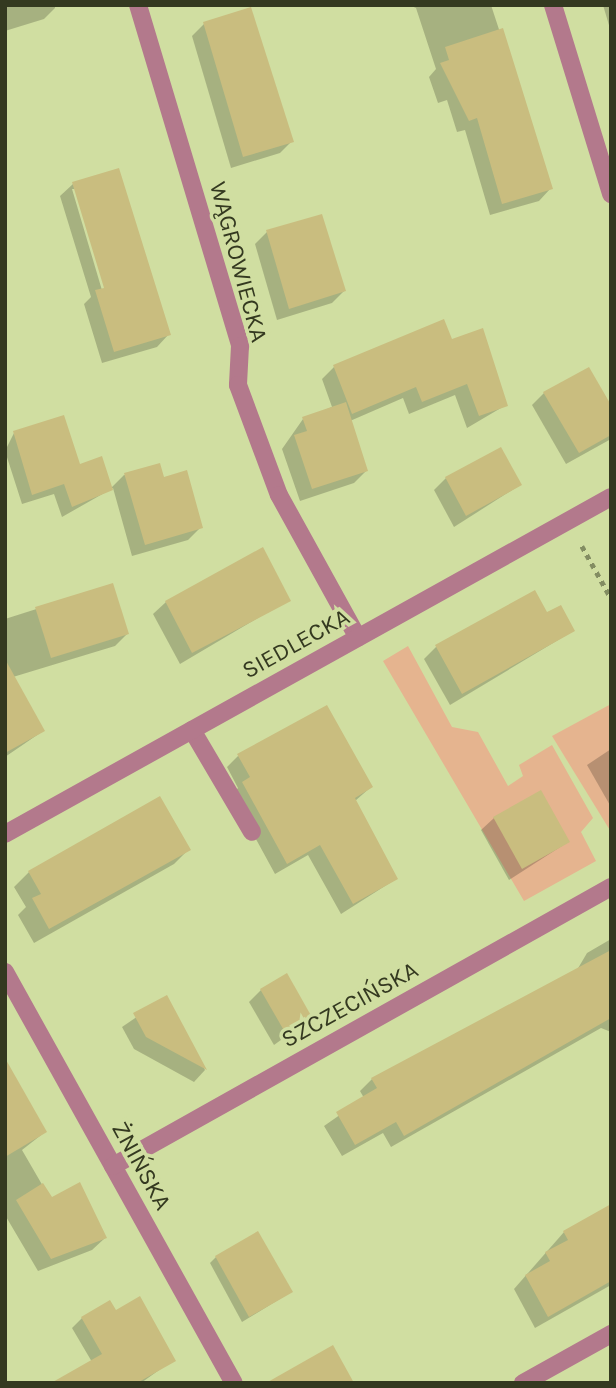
<!DOCTYPE html>
<meta charset="utf-8">
<style>
body{margin:0}
#map{position:relative;width:616px;height:1388px;overflow:hidden;background:#d0dea1;font-family:Karla,sans-serif}
div>[style]{position:absolute}
.green>*{inset:0;background:#e5b48f}
.shadow>*{inset:0;background:#0003}
.building>*{inset:0;background:#c9bd7f}
.path>*{height:4.5px;margin-top:-2.25px;transform-origin:0;background:repeating-linear-gradient(90deg,#838d62 0 5px,transparent 0 10px)}
.minor>*{height:18px;margin:-9px;padding:0 9px;transform-origin:9px;border-radius:9px;background:#b3798c}
span{translate:-50% -50%;white-space:nowrap;text-align:center;line-height:1.15;-webkit-text-stroke:7px #d0dea1;paint-order:stroke}
.street-label{font-size:24px;color:#343920}
.frame{position:absolute;inset:0;border:7px solid #343920;pointer-events:none}
</style>
<div id="map">
<div class="green">
<div style="clip-path:polygon(408px 646px,452px 727px,478px 732px,508px 786px,523px 776px,519px 765px,552px 745px,593px 818px,581px 832px,596px 861px,524px 901px,383px 661px)"></div>
<div style="clip-path:polygon(611px 704px,611px 832px,552px 736px)"></div>
</div>
<div class="shadow">
<div style="clip-path:polygon(5px 5px,55px 5px,55px 8px,44px 19px,5px 31px)"></div>
<div style="clip-path:polygon(409px 5px,491px 5px,551px 188px,539px 201px,490px 215px,465px 130px,457px 132px,447px 100px,438px 103px,429px 77px,436px 69px,416px 8px)"></div>
<div style="clip-path:polygon(603px 5px,611px 5px,611px 32px)"></div>
<div style="clip-path:polygon(204px 24px,292px 141px,280px 153px,231px 168px,192px 36px)"></div>
<div style="clip-path:polygon(evenodd,73px 184px,169px 334px,157px 347px,102px 363px,84px 304px,91px 297px,60px 196px,73px 184px,72px 189px,76px 189px,108px 296px,104px 297px,72px 189px)"></div>
<div style="clip-path:polygon(267px 232px,344px 291px,332px 303px,277px 320px,255px 244px)"></div>
<div style="clip-path:polygon(451px 341px,506px 405px,467px 428px,455px 395px,409px 414px,403px 398px,350px 421px,366px 471px,354px 483px,300px 501px,282px 449px,303px 419px,332px 407px,322px 379px,334px 367px)"></div>
<div style="clip-path:polygon(544px 393px,611px 409px,611px 439px,566px 464px,532px 405px)"></div>
<div style="clip-path:polygon(14px 433px,111px 488px,124px 475px,162px 479px,201px 527px,188px 540px,132px 556px,113px 488px,62px 517px,54px 494px,22px 504px,5px 451px)"></div>
<div style="clip-path:polygon(446px 478px,520px 485px,454px 527px,434px 490px)"></div>
<div style="clip-path:polygon(112px 585px,127px 634px,115px 646px,13px 677px,43px 731px,5px 757px,5px 619px)"></div>
<div style="clip-path:polygon(288px 600px,180px 664px,153px 614px,166px 602px)"></div>
<div style="clip-path:polygon(547px 614px,573px 631px,450px 705px,424px 659px,436px 647px)"></div>
<div style="clip-path:polygon(611px 749px,611px 807px,587px 765px)"></div>
<div style="clip-path:polygon(238px 756px,371px 787px,355px 801px,396px 879px,341px 914px,308px 855px,275px 874px,232px 795px,238px 788px,227px 767px)"></div>
<div style="clip-path:polygon(494px 818px,568px 842px,509px 880px,481px 830px)"></div>
<div style="clip-path:polygon(189px 849px,174px 864px,34px 943px,18px 915px,26px 907px,14px 887px,29px 872px)"></div>
<div style="clip-path:polygon(611px 939px,611px 1032px,601px 1028px,391px 1147px,383px 1133px,342px 1156px,324px 1126px,364px 1098px,360px 1091px,372px 1079px,577px 970px,587px 953px)"></div>
<div style="clip-path:polygon(261px 990px,311px 1018px,274px 1045px,249px 1002px)"></div>
<div style="clip-path:polygon(166px 997px,205px 1070px,194px 1082px,134px 1049px,122px 1027px)"></div>
<div style="clip-path:polygon(5px 1104px,45px 1132px,22px 1150px,51px 1200px,105px 1238px,92px 1250px,38px 1271px,5px 1215px)"></div>
<div style="clip-path:polygon(611px 1206px,611px 1285px,535px 1328px,514px 1289px,564px 1232px)"></div>
<div style="clip-path:polygon(216px 1257px,291px 1292px,242px 1322px,210px 1263px)"></div>
<div style="clip-path:polygon(115px 1312px,173px 1360px,141px 1383px,54px 1383px,92px 1362px,72px 1328px,82px 1318px)"></div>
</div>
<div class="building">
<div style="clip-path:polygon(251px 7px,294px 142px,243px 157px,203px 22px)"></div>
<div style="clip-path:polygon(503px 28px,553px 189px,502px 204px,477px 118px,469px 121px,440px 63px,449px 60px,445px 47px)"></div>
<div style="clip-path:polygon(119px 168px,171px 335px,114px 352px,95px 290px,104px 288px,72px 182px)"></div>
<div style="clip-path:polygon(322px 214px,346px 291px,289px 309px,266px 230px)"></div>
<div style="clip-path:polygon(444px 319px,452px 339px,483px 328px,508px 406px,479px 416px,467px 384px,422px 402px,416px 387px,352px 414px,333px 365px)"></div>
<div style="clip-path:polygon(589px 367px,611px 405px,611px 435px,579px 453px,543px 392px)"></div>
<div style="clip-path:polygon(346px 402px,368px 471px,312px 489px,294px 435px,307px 431px,302px 417px)"></div>
<div style="clip-path:polygon(64px 415px,80px 464px,102px 456px,113px 490px,72px 507px,64px 484px,32px 495px,13px 431px)"></div>
<div style="clip-path:polygon(501px 447px,522px 485px,466px 516px,445px 477px)"></div>
<div style="clip-path:polygon(160px 463px,164px 477px,187px 470px,203px 528px,145px 545px,124px 473px)"></div>
<div style="clip-path:polygon(263px 547px,291px 601px,192px 653px,165px 601px)"></div>
<div style="clip-path:polygon(113px 583px,129px 634px,51px 658px,35px 607px)"></div>
<div style="clip-path:polygon(535px 590px,547px 612px,561px 605px,575px 631px,462px 694px,435px 645px)"></div>
<div style="clip-path:polygon(5px 659px,45px 731px,5px 753px)"></div>
<div style="clip-path:polygon(327px 705px,373px 787px,355px 798px,398px 879px,353px 904px,320px 845px,287px 864px,242px 782px,250px 777px,237px 754px)"></div>
<div style="clip-path:polygon(541px 790px,570px 842px,522px 869px,493px 817px)"></div>
<div style="clip-path:polygon(160px 796px,191px 850px,49px 929px,32px 898px,41px 894px,28px 871px)"></div>
<div style="clip-path:polygon(611px 950px,611px 1018px,404px 1136px,396px 1122px,355px 1145px,336px 1112px,377px 1088px,371px 1078px)"></div>
<div style="clip-path:polygon(287px 973px,313px 1019px,286px 1034px,260px 989px)"></div>
<div style="clip-path:polygon(167px 995px,207px 1070px,146px 1037px,133px 1013px)"></div>
<div style="clip-path:polygon(5px 1058px,47px 1132px,5px 1157px)"></div>
<div style="clip-path:polygon(80px 1182px,107px 1238px,51px 1259px,16px 1200px,43px 1183px,52px 1197px)"></div>
<div style="clip-path:polygon(611px 1204px,611px 1281px,548px 1317px,525px 1275px,550px 1261px,545px 1252px,568px 1240px,563px 1231px)"></div>
<div style="clip-path:polygon(258px 1231px,293px 1292px,249px 1317px,215px 1256px)"></div>
<div style="clip-path:polygon(140px 1296px,176px 1361px,137px 1383px,51px 1383px,102px 1354px,81px 1317px,110px 1300px,116px 1310px)"></div>
<div style="clip-path:polygon(333px 1345px,354px 1383px,266px 1383px)"></div>
</div>
<div class="path">
<div style="left:582px;top:546px;width:60px;rotate:60.9deg"></div>
</div>
<div class="minor">
<div style="left:138px;top:5px;width:356px;rotate:73.3deg"></div>
<div style="left:240px;top:346px;width:39px;rotate:93deg"></div>
<div style="left:238px;top:385px;width:117px;rotate:69.6deg"></div>
<div style="left:279px;top:495px;width:163px;rotate:61.1deg"></div>
<div style="left:553px;top:5px;width:198px;rotate:72.9deg"></div>
<div style="left:192px;top:730px;width:118px;rotate:59.5deg"></div>
<div style="left:5px;top:834px;width:693px;rotate:-29.08deg"></div>
<div style="left:5px;top:972px;width:470px;rotate:60.9deg"></div>
<div style="left:113px;top:1166px;width:571px;rotate:-29.26deg"></div>
<div style="left:523px;top:1383px;width:101px;rotate:-29.1deg"></div>
</div>
<div class="street-label">
<span style="left:238px;top:262px;rotate:75deg">WĄGROWIECKA</span>
<span style="left:296px;top:644px;rotate:-29deg">SIEDLECKA</span>
<span style="left:350px;top:1005px;rotate:-29deg">SZCZECIŃSKA</span>
<span style="left:141px;top:1166px;rotate:61deg">ŻNIŃSKA</span>
</div>
<div class="frame"></div>
</div>
